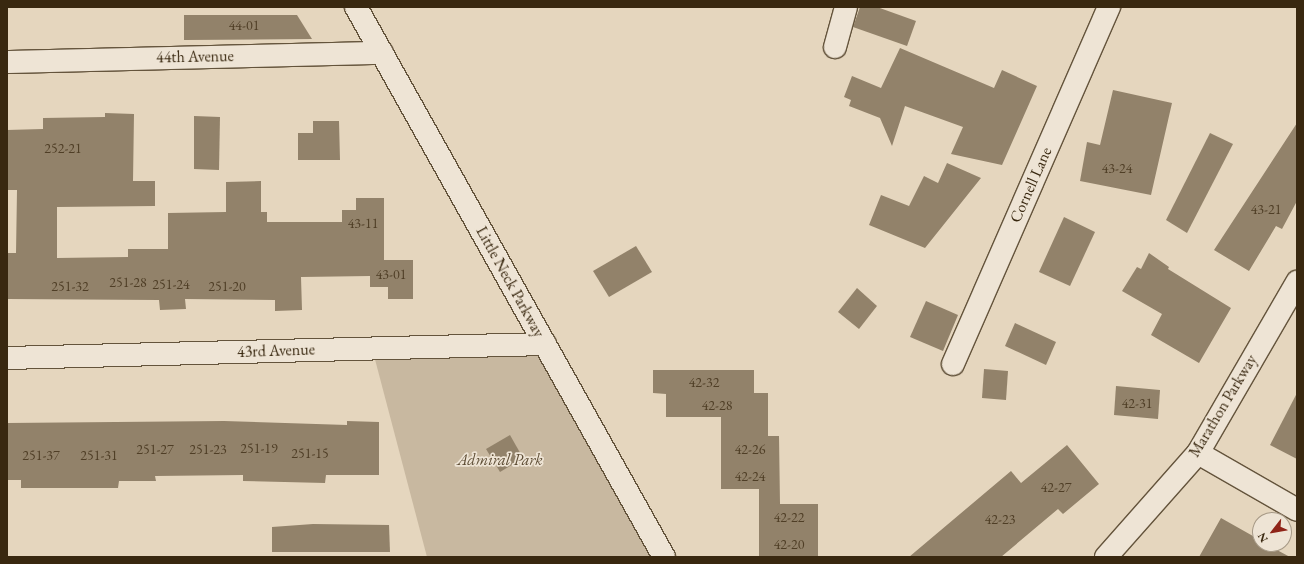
<!DOCTYPE html>
<style>
body{margin:0}
#map{position:relative;width:1304px;height:564px;overflow:hidden;background:#e5d6be;font-family:"EB Garamond",serif}
div>[style]{position:absolute}
.green>*{inset:0;background:#c8b8a0}
.building>*{inset:0;background:#92826a}
.roads{filter:drop-shadow(1px 0 #64543c) drop-shadow(-1px 0 #64543c) drop-shadow(0 1px #64543c) drop-shadow(0 -1px #64543c)}
.minor>*{height:22px;margin:-11px;padding:0 11px;transform-origin:11px;border-radius:11px;background:#eee4d5}
.tertiary>*{height:22px;margin:-11px;padding:0 11px;transform-origin:11px;border-radius:11px;background:#eee4d5}
span{translate:-50% -50%;white-space:nowrap;text-align:center;line-height:1.15;-webkit-text-stroke:3.5px #eee4d5;paint-order:stroke}
.number-label{font-size:14px;color:#4f3e26}
.number-label span{-webkit-text-stroke-width:0}
.street-label{font-size:16px;color:#392810}
.park-label{font-size:16px;color:#5d4c34;font-style:italic}
.frame{position:absolute;inset:0;border:8px solid #392810;pointer-events:none}
.north{position:absolute;left:1252px;top:512px;width:40px;height:40px;box-sizing:border-box;background:#eee4d5;border:1px solid #a69986;border-radius:50%;rotate:239deg;font-size:11px;font-weight:700;line-height:16px;text-align:center;color:#392810}
.north::after{content:'';display:block;margin:auto;width:14px;height:18px;background:#8f2418;clip-path:polygon(50% 0,100% 100%,50% 72%,0 100%)}
</style>
<div id="map">
<div class="green">
<div style="clip-path:polygon(545px 344px,664px 557px,427px 557px,372px 348px)"></div>
</div>
<div class="building">
<div style="clip-path:polygon(860px 7px,877px 7px,916px 21px,907px 46px,853px 27px)"></div>
<div style="clip-path:polygon(184px 15px,297px 15px,312px 39px,184px 40px)"></div>
<div style="clip-path:polygon(900px 48px,994px 88px,1002px 70px,1037px 86px,1002px 165px,951px 154px,963px 127px,905px 106px,892px 146px,880px 118px,849px 106px,851px 100px,844px 97px,852px 76px,881px 88px)"></div>
<div style="clip-path:polygon(1113px 90px,1172px 103px,1151px 195px,1080px 181px,1087px 142px,1100px 145px)"></div>
<div style="clip-path:polygon(105px 113px,134px 114px,133px 181px,155px 181px,155px 206px,57px 207px,57px 258px,128px 257px,128px 249px,168px 249px,168px 213px,226px 212px,226px 182px,261px 181px,261px 212px,267px 212px,267px 222px,342px 222px,342px 210px,356px 210px,356px 198px,384px 198px,384px 260px,413px 260px,413px 299px,388px 299px,388px 287px,370px 287px,370px 276px,301px 277px,302px 310px,275px 311px,275px 300px,185px 299px,186px 309px,160px 310px,159px 300px,8px 299px,7px 253px,16px 253px,17px 190px,7px 190px,7px 130px,43px 129px,43px 118px,105px 117px)"></div>
<div style="clip-path:polygon(194px 116px,220px 117px,219px 170px,194px 169px)"></div>
<div style="clip-path:polygon(313px 121px,339px 121px,340px 160px,298px 160px,298px 133px,313px 133px)"></div>
<div style="clip-path:polygon(1297px 123px,1297px 201px,1282px 229px,1276px 226px,1249px 271px,1214px 250px)"></div>
<div style="clip-path:polygon(1210px 133px,1233px 144px,1187px 233px,1166px 220px)"></div>
<div style="clip-path:polygon(947px 163px,981px 178px,925px 248px,869px 225px,881px 195px,909px 206px,924px 176px,938px 183px)"></div>
<div style="clip-path:polygon(1064px 217px,1095px 232px,1070px 286px,1039px 272px)"></div>
<div style="clip-path:polygon(636px 246px,652px 272px,609px 297px,593px 271px)"></div>
<div style="clip-path:polygon(1149px 253px,1169px 267px,1168px 269px,1231px 308px,1199px 363px,1151px 335px,1162px 314px,1122px 291px,1137px 267px,1141px 269px)"></div>
<div style="clip-path:polygon(857px 288px,877px 306px,859px 329px,838px 312px)"></div>
<div style="clip-path:polygon(926px 301px,958px 315px,943px 351px,910px 337px)"></div>
<div style="clip-path:polygon(1015px 323px,1056px 342px,1046px 365px,1005px 346px)"></div>
<div style="clip-path:polygon(984px 369px,1008px 371px,1006px 400px,982px 398px)"></div>
<div style="clip-path:polygon(653px 370px,754px 370px,754px 393px,768px 393px,768px 436px,779px 436px,780px 504px,818px 504px,818px 557px,759px 557px,759px 489px,721px 489px,721px 417px,666px 417px,666px 394px,653px 393px)"></div>
<div style="clip-path:polygon(1116px 386px,1160px 390px,1158px 419px,1114px 415px)"></div>
<div style="clip-path:polygon(1297px 393px,1297px 459px,1270px 445px)"></div>
<div style="clip-path:polygon(224px 421px,347px 425px,347px 421px,379px 422px,379px 475px,326px 475px,325px 483px,243px 481px,243px 475px,155px 476px,156px 481px,119px 481px,118px 488px,21px 488px,21px 480px,7px 480px,7px 423px)"></div>
<div style="clip-path:polygon(510px 435px,523px 458px,500px 472px,486px 449px)"></div>
<div style="clip-path:polygon(1067px 445px,1099px 484px,1063px 514px,1058px 509px,1001px 557px,909px 557px,1011px 471px,1021px 483px)"></div>
<div style="clip-path:polygon(1221px 518px,1260px 540px,1260px 544px,1266px 544px,1290px 557px,1199px 557px)"></div>
<div style="clip-path:polygon(313px 524px,389px 525px,390px 552px,272px 552px,272px 527px)"></div>
</div>
<div class="roads">
<div class="minor">
<div style="left:835px;top:47px;width:41px;rotate:-74.6deg"></div>
<div style="left:7px;top:62px;width:375px;rotate:-1.4deg"></div>
<div style="left:7px;top:358px;width:538px;rotate:-1.49deg"></div>
<div style="left:953px;top:364px;width:390px;rotate:-66.4deg"></div>
<div style="left:1198px;top:453px;width:114px;rotate:29.9deg"></div>
</div>
<div class="tertiary">
<div style="left:356px;top:7px;width:630px;rotate:60.75deg"></div>
<div style="left:1106px;top:557px;width:139px;rotate:-48.5deg"></div>
<div style="left:1198px;top:453px;width:198px;rotate:-59.9deg"></div>
</div>
</div>
<div class="number-label">
<span style="left:244px;top:25px">44-01</span>
<span style="left:63px;top:148px">252-21</span>
<span style="left:1117px;top:168px">43-24</span>
<span style="left:1266px;top:209px">43-21</span>
<span style="left:363px;top:223px">43-11</span>
<span style="left:391px;top:274px">43-01</span>
<span style="left:128px;top:282px">251-28</span>
<span style="left:171px;top:284px">251-24</span>
<span style="left:70px;top:286px">251-32</span>
<span style="left:227px;top:286px">251-20</span>
<span style="left:704px;top:382px">42-32</span>
<span style="left:1137px;top:403px">42-31</span>
<span style="left:717px;top:405px">42-28</span>
<span style="left:259px;top:448px">251-19</span>
<span style="left:155px;top:449px">251-27</span>
<span style="left:208px;top:449px">251-23</span>
<span style="left:750px;top:449px">42-26</span>
<span style="left:310px;top:453px">251-15</span>
<span style="left:41px;top:455px">251-37</span>
<span style="left:99px;top:455px">251-31</span>
<span style="left:750px;top:476px">42-24</span>
<span style="left:1056px;top:487px">42-27</span>
<span style="left:789px;top:517px">42-22</span>
<span style="left:1000px;top:519px">42-23</span>
<span style="left:789px;top:544px">42-20</span>
</div>
<div class="street-label">
<span style="left:195px;top:57px;rotate:-1deg">44th Avenue</span>
<span style="left:1031px;top:185px;rotate:-66deg">Cornell Lane</span>
<span style="left:510px;top:282px;rotate:61deg">Little Neck Parkway</span>
<span style="left:276px;top:351px;rotate:-2deg">43rd Avenue</span>
<span style="left:1223px;top:406px;rotate:-59deg">Marathon Parkway</span>
</div>
<div class="park-label">
<span style="left:500px;top:460px">Admiral Park</span>
</div>
<div class="frame"></div>
<div class="north">N</div>
</div>
